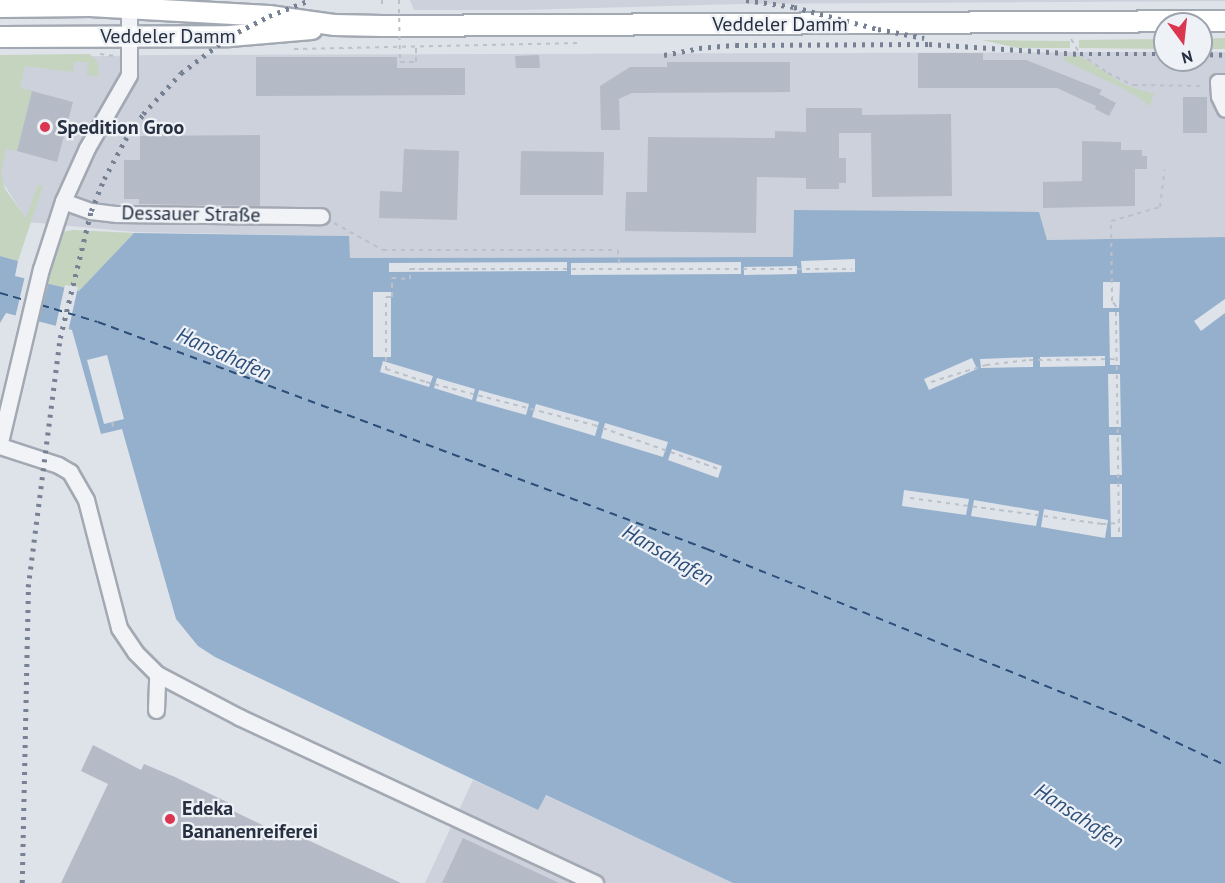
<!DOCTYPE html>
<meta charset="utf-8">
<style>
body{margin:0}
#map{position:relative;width:1225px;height:883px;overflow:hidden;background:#dee2e9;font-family:"PT Sans",sans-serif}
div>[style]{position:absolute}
.built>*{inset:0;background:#ccd1db}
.green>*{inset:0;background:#c4d4be}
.water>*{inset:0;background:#95b0cd}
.pier>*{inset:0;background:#dee2e9}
.ferry>*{height:1.5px;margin-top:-0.75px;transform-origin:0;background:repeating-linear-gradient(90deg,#2c4e79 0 8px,transparent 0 14px)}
.building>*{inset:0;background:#b5bbc6}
.path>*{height:2px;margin-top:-1px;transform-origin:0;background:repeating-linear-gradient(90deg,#bcc0c8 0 4.5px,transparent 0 9px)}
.roads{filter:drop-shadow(2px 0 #a3a9b3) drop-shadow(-2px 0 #a3a9b3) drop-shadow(0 2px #a3a9b3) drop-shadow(0 -2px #a3a9b3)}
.minor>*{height:15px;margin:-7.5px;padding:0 7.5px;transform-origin:7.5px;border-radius:7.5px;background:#f1f3f7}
.major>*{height:20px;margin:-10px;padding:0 10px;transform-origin:10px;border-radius:10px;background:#fff}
.rail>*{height:4.5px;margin-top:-2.25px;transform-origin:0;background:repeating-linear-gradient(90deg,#768194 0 3px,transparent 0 9px)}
.path-bridge>*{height:2px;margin-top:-1px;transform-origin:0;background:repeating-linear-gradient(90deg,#bcc0c8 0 4.5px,transparent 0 9px)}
.dots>*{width:16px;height:16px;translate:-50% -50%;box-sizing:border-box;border:3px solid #eef1f6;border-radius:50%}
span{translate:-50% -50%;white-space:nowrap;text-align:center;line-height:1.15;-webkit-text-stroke:4.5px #eef1f6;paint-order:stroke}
.street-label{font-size:20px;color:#263041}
.poi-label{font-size:20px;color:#263041;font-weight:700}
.left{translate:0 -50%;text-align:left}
.water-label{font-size:21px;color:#2c4e79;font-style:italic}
.north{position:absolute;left:1153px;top:12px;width:60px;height:60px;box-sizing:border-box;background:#eef1f6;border:2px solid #9ea4ae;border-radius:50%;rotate:165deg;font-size:16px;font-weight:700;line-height:24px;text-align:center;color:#263041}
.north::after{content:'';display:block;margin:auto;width:21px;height:27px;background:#db364f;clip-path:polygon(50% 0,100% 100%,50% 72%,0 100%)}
</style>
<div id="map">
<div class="built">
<div style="clip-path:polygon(410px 0,1225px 0,1225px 1px,740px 4px,520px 10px,414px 10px)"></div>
<div style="clip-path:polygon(1165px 52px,1165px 60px,1201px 60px,1201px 52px,1225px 52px,1225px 237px,1046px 240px,794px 211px,793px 257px,350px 258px,348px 236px,135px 232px,28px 222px,0 178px,18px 58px,151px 55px)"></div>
<div style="clip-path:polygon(473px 780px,538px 810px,545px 795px,733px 883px,425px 883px)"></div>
</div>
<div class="green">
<div style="clip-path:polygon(1225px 38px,1225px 49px,1201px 49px,1201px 39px)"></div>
<div style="clip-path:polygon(1165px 39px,1165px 49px,1079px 48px,1079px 40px)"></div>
<div style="clip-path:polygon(982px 40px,1070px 41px,1070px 48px,1018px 48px)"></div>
<div style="clip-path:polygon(90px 54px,97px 61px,99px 72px,98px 77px,87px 75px,88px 62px,74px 62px,73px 72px,25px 66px,20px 88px,32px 91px,17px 151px,6px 149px,1px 172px,5px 189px,26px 218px,38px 185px,43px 186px,18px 261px,0 256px,0 55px)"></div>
<div style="clip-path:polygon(1080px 56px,1125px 85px,1154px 94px,1150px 106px,1130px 92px,1064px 60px,1063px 57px)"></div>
<div style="clip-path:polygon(72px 230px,134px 233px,79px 291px,47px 284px,63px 232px)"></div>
</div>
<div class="water">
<div style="clip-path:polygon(794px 210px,1039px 212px,1047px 240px,1225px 237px,1225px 883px,733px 883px,546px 795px,538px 810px,215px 657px,198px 646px,176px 619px,122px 429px,101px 434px,72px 330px,6px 313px,0 323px,0 256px,18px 261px,15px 276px,79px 291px,134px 233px,349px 236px,350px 258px,793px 257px)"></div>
</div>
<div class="pier">
<div style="clip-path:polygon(0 0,38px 7px,0 48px)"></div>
<div style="clip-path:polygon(855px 259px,855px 272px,802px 273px,801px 261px)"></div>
<div style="clip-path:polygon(567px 262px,567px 271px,389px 272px,389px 263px)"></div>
<div style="clip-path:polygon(741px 262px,741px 274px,571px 275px,571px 263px)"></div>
<div style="clip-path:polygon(797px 266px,797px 274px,744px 275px,744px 267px)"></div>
<div style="clip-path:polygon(25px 276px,49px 281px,38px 325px,15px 318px)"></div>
<div style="clip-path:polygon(1103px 282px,1120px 282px,1119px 308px,1103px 308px)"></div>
<div style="clip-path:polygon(65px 285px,78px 287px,68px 332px,55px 329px)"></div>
<div style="clip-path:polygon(373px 292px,391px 292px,391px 357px,373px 357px)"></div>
<div style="clip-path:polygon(1225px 299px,1225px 313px,1201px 331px,1194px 321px)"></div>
<div style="clip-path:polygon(1109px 312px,1119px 312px,1120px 365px,1110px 365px)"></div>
<div style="clip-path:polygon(107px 355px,124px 419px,104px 424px,87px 360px)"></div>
<div style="clip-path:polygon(1105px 356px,1105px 366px,1040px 367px,1040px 357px)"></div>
<div style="clip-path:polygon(1033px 357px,1033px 367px,981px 368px,980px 359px)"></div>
<div style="clip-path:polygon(972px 358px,977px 369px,929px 390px,924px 379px)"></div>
<div style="clip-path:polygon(383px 361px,433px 376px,429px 387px,380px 372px)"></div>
<div style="clip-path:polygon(1108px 374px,1120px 374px,1121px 427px,1109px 427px)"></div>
<div style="clip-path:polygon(437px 378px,475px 389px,472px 400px,434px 388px)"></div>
<div style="clip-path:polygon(479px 390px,529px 404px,526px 415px,476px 401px)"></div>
<div style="clip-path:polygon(536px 404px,599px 422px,595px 436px,532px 417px)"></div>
<div style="clip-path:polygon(605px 423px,668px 442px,663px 457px,601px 438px)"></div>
<div style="clip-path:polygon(1109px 435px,1121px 435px,1122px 475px,1110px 475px)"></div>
<div style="clip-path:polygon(672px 449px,722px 466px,718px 478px,668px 460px)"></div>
<div style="clip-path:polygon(1110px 484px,1122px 484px,1122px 537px,1111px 537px)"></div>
<div style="clip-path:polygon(904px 490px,969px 499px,966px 515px,902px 506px)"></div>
<div style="clip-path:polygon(974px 500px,1039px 511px,1036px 526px,971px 516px)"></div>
<div style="clip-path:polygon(1044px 509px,1108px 520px,1105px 538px,1041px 527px)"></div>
</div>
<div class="ferry">
<div style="left:0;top:293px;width:26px;rotate:16deg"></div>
<div style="left:41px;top:305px;width:59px;rotate:16.6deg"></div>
<div style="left:98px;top:322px;width:650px;rotate:20.44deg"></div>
<div style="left:707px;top:549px;width:451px;rotate:22deg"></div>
<div style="left:1125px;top:718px;width:110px;rotate:25.2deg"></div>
</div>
<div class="building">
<div style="clip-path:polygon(918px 53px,983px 53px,983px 60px,1026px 60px,1102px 90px,1099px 94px,1116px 103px,1109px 116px,1095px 109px,1096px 106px,1057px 88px,918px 88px)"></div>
<div style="clip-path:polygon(539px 55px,540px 68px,516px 68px,515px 56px)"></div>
<div style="clip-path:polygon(256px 57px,397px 57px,397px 68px,465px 68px,465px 95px,256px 96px)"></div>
<div style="clip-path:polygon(667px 62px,790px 62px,790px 92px,632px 93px,619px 99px,620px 130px,601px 130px,600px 86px,630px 67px,667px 67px)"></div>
<div style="clip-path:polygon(32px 91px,73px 102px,57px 162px,17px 151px)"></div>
<div style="clip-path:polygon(1183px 97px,1207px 97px,1207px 133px,1183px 133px)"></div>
<div style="clip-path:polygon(806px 108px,862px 108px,862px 115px,951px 114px,952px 196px,872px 197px,871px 133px,839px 133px,839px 158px,846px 158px,846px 183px,839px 183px,839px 189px,806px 189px,806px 178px,757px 177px,756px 233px,625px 231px,626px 192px,647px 192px,648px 137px,775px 138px,775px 131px,806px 132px)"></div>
<div style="clip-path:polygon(260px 135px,260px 206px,139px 204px,139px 199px,124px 199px,124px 160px,140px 160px,140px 136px)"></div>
<div style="clip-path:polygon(1082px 141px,1121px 142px,1121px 150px,1142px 150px,1142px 156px,1147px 156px,1147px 169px,1135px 169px,1135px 206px,1043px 208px,1043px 182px,1082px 181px)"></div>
<div style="clip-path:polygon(404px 149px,459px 151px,457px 220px,379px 218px,380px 191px,402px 192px)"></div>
<div style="clip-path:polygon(521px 151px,604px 152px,603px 195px,520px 195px)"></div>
<div style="clip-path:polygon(93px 745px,141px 770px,144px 764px,175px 777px,229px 803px,227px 808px,283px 835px,286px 830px,401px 883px,61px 883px,108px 784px,81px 771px)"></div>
<div style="clip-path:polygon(463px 838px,559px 883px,442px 883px)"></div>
</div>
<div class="path">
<div style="left:382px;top:0;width:8px;rotate:90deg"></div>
<div style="left:399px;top:0;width:9px;rotate:90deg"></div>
<div style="left:1071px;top:39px;width:17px;rotate:59deg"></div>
<div style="left:1080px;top:54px;width:34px;rotate:34deg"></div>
<div style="left:1108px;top:73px;width:28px;rotate:26deg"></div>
<div style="left:1133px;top:85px;width:70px;rotate:0.8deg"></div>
<div style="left:294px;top:49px;width:285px;rotate:-1.2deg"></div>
<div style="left:100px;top:54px;width:15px;rotate:8deg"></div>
<div style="left:400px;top:62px;width:16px"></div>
<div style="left:416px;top:62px;width:14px;rotate:-90deg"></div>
<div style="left:334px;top:223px;width:56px;rotate:28.9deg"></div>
<div style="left:383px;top:250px;width:235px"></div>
<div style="left:618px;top:250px;width:18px;rotate:84deg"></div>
<div style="left:386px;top:369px;width:42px;rotate:18deg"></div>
<div style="left:426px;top:382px;width:173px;rotate:14.4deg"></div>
<div style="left:594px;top:425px;width:132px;rotate:19.5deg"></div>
<div style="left:386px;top:370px;width:73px;rotate:-90deg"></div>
<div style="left:386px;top:297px;width:6px"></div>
<div style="left:392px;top:297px;width:19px;rotate:-90deg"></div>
<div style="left:392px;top:278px;width:18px;rotate:3deg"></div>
<div style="left:410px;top:279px;width:10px;rotate:-90deg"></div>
<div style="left:410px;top:269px;width:442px"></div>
<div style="left:931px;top:382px;width:58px;rotate:-17.2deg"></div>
<div style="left:986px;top:365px;width:43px;rotate:-6.6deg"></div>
<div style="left:1029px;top:360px;width:88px;rotate:-0.7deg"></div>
<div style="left:112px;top:422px;width:9px;rotate:77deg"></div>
<div style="left:910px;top:498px;width:194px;rotate:7.7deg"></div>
<div style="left:1102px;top:524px;width:17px;rotate:-3deg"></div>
<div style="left:1119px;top:532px;width:226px;rotate:-90.8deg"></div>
<div style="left:1116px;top:306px;width:6px;rotate:-129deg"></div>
<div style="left:1112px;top:301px;width:80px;rotate:-90.7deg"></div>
<div style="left:1111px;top:221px;width:51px;rotate:-15.9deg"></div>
<div style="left:1160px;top:207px;width:38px;rotate:-83deg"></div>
</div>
<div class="roads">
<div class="minor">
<div style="left:1225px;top:82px;width:7px;rotate:180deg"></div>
<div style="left:1218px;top:82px;width:14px;rotate:86deg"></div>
<div style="left:1219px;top:96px;width:14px;rotate:65deg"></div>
<div style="left:63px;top:201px;width:30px;rotate:20deg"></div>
<div style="left:91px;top:211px;width:26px;rotate:7deg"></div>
<div style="left:117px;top:214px;width:204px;rotate:0.6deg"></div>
<div style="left:0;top:442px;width:178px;rotate:-76.7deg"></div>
<div style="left:41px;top:269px;width:71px;rotate:-72.1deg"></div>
<div style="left:63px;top:201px;width:58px;rotate:-65.6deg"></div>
<div style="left:87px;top:148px;width:84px;rotate:-60.1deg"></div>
<div style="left:129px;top:75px;width:66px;rotate:-90deg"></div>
<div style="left:0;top:446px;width:61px;rotate:18.1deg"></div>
<div style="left:58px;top:465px;width:14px;rotate:30deg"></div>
<div style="left:70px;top:472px;width:32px;rotate:60deg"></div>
<div style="left:86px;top:500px;width:132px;rotate:75.5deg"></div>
<div style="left:119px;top:628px;width:29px;rotate:56deg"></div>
<div style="left:135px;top:652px;width:31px;rotate:45deg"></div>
<div style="left:156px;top:710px;width:36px;rotate:-88deg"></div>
<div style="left:157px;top:674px;width:93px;rotate:27.7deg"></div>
<div style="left:239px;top:717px;width:393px;rotate:25deg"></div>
</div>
<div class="major">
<div style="left:0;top:7px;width:90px;rotate:-0.6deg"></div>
<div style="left:90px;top:6px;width:179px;rotate:3.2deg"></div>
<div style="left:269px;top:16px;width:67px;rotate:7.8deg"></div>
<div style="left:335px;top:25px;width:47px;rotate:1.2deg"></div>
<div style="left:382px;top:26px;width:843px;rotate:-0.34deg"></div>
<div style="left:0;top:37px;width:230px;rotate:-0.2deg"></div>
<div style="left:230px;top:36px;width:82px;rotate:-4.9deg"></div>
</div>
</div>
<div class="rail">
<div style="left:746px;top:0;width:49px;rotate:8.3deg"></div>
<div style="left:794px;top:7px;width:87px;rotate:14.7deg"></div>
<div style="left:878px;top:29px;width:47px;rotate:11.1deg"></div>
<div style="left:1201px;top:54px;width:24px;rotate:2deg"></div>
<div style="left:664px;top:55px;width:36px;rotate:-11deg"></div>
<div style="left:699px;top:48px;width:37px;rotate:-5deg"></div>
<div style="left:736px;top:45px;width:193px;rotate:-0.3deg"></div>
<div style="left:929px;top:44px;width:151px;rotate:3.8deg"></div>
<div style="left:1080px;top:54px;width:85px"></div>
<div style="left:22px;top:883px;width:296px;rotate:-88.8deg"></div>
<div style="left:28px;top:587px;width:251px;rotate:-82.7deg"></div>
<div style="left:60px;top:338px;width:131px;rotate:-76.3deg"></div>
<div style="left:91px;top:211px;width:35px;rotate:-68deg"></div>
<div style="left:104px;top:179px;width:44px;rotate:-61.7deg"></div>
<div style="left:125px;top:140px;width:32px;rotate:-55deg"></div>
<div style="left:143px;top:114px;width:56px;rotate:-47.2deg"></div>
<div style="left:181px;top:73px;width:61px;rotate:-37.1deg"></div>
<div style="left:230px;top:36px;width:44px;rotate:-27.1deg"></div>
<div style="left:269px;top:16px;width:44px;rotate:-21.3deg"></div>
</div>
<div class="path-bridge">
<div style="left:399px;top:9px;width:53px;rotate:88.9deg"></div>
</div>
<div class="dots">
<div style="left:45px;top:127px;background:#db364f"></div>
<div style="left:170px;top:819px;background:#db364f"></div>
</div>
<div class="street-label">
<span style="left:780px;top:24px">Veddeler Damm</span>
<span style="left:168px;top:36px">Veddeler Damm</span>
<span style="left:191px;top:214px;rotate:1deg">Dessauer Straße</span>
</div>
<div class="poi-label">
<span class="left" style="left:57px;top:127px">Spedition Groo</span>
<span class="left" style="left:182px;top:820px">Edeka<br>Bananenreiferei</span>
</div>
<div class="water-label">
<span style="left:224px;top:354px;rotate:24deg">Hansahafen</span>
<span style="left:668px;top:555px;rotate:30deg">Hansahafen</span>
<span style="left:1079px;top:816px;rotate:33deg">Hansahafen</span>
</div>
<div class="north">N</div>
</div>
